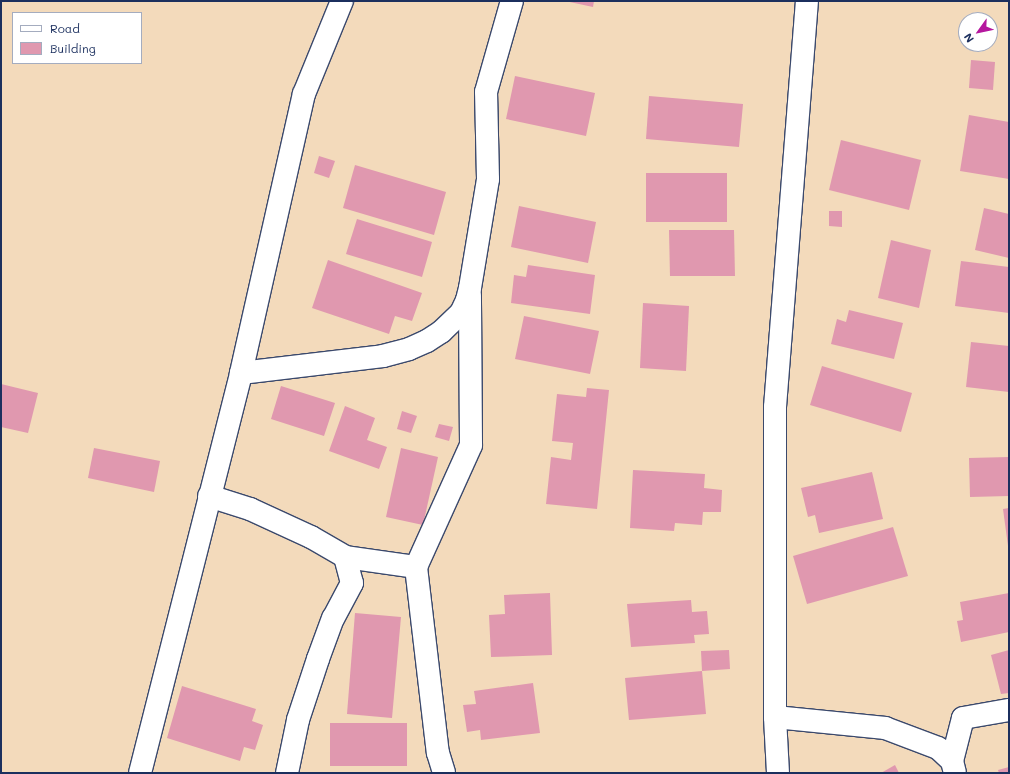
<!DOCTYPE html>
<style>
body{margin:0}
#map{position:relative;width:1010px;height:774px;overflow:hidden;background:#f3dabb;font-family:Mali,sans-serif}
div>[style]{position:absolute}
.building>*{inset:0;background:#e098af}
.roads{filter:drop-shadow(1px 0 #3b496c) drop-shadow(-1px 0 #3b496c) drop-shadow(0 1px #3b496c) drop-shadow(0 -1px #3b496c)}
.street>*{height:22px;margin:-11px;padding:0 11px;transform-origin:11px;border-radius:11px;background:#fff}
span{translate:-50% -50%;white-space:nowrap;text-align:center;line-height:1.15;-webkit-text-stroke:3.5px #fff;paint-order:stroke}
.frame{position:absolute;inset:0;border:2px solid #1b2f5e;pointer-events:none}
.legend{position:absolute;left:12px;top:12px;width:130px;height:52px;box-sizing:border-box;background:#fff;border:1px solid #a4acbf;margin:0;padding:5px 7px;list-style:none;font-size:12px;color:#1b2f5e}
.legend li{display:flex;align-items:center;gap:8px;height:20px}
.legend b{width:20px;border:1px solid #a4acbf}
.north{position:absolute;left:958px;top:12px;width:40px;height:40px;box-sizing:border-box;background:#fff;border:1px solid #a4acbf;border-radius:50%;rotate:237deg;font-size:11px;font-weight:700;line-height:16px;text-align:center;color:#1b2f5e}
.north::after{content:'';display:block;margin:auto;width:14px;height:18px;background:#b5179e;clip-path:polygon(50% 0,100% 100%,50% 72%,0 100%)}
</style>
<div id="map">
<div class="building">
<div style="clip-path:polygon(565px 1px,594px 1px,593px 7px)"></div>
<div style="clip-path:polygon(971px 60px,995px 62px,993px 90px,969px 88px)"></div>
<div style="clip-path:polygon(515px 76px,595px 93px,586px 136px,506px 119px)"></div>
<div style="clip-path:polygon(649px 96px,743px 104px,739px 147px,646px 139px)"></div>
<div style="clip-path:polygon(969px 115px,1009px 122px,1009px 179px,960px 171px)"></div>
<div style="clip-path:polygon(841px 140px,921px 160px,909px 210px,829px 190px)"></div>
<div style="clip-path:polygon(319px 156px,335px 161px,329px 178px,314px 173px)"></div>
<div style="clip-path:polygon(355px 165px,446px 192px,434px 235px,343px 208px)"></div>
<div style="clip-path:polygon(646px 173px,727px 173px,727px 222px,646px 222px)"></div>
<div style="clip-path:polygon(519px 206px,596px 222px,588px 263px,511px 247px)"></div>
<div style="clip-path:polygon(984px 208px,1009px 214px,1009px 258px,975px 250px)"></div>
<div style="clip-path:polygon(829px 211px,842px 211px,842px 227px,829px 226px)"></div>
<div style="clip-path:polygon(357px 219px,432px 242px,422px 277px,346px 254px)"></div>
<div style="clip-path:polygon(669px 230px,734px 230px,735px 276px,670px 276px)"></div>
<div style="clip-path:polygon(891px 240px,931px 250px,919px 308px,878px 298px)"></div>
<div style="clip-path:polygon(328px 260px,422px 293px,412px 321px,395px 316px,389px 334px,312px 308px)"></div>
<div style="clip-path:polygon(961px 261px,1009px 267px,1009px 313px,955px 306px)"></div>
<div style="clip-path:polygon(528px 265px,595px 275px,590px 314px,511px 303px,514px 275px,526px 277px)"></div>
<div style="clip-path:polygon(643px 303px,689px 306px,686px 371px,640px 368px)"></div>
<div style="clip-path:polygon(849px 310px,903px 323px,894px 359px,831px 344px,837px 319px,846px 322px)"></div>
<div style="clip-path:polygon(524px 316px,599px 331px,590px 374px,515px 359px)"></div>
<div style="clip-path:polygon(971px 342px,1009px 346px,1009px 392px,966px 387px)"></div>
<div style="clip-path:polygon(822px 366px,912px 393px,901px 432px,810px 405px)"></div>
<div style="clip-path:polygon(1px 384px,38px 393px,28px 433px,1px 427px)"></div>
<div style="clip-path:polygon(281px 386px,335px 403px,324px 436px,271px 419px)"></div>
<div style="clip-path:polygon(587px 388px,609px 390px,597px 509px,546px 504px,551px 457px,571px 460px,573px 443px,552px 441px,557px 394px,586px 397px)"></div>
<div style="clip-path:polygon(345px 406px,375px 418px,367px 440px,387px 447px,379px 469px,329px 451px)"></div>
<div style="clip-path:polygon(402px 411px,417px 416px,411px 433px,397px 429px)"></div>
<div style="clip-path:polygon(439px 424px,453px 427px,449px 441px,435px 437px)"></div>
<div style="clip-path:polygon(94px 448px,160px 461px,154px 492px,88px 478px)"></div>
<div style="clip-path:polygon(401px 448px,438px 457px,423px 525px,386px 517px)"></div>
<div style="clip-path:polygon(1009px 457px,1009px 496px,970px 497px,969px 458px)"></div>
<div style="clip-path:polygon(633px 470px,705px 474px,704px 488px,722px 490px,721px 512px,703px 512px,702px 525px,675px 523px,674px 531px,630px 528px)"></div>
<div style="clip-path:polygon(872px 472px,883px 519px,819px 533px,815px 515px,808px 517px,801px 488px)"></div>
<div style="clip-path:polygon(1009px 508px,1009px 546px,1008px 546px,1003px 509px)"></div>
<div style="clip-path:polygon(893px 527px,908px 576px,807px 604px,793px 556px)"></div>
<div style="clip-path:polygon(550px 593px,552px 655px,491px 657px,489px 615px,505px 614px,504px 595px)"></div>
<div style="clip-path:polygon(1009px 593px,1009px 632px,961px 642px,957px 621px,963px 620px,960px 602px)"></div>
<div style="clip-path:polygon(691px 600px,692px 612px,707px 611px,709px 634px,694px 635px,695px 643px,631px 647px,627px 604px)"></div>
<div style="clip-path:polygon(355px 613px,401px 617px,392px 718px,347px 714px)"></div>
<div style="clip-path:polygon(729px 650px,730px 669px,702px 671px,701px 651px)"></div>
<div style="clip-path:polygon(1009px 650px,1009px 693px,1001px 694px,991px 655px)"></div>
<div style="clip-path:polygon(702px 671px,706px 714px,629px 720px,625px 678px)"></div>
<div style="clip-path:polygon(533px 683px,540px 733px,481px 740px,480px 730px,467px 732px,463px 705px,476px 704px,474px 691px)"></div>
<div style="clip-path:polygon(182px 686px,256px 709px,252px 721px,263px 725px,255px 750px,244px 747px,240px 761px,167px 738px)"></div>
<div style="clip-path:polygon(330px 723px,407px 723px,407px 766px,330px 766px)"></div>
<div style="clip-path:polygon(895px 765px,899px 773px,881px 773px)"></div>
<div style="clip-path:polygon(1009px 767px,1009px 773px,999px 773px,998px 770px)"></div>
</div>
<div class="roads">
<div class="street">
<div style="left:241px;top:373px;width:143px;rotate:-6.8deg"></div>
<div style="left:383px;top:356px;width:27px;rotate:-15deg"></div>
<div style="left:409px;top:349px;width:20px;rotate:-24deg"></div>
<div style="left:427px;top:341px;width:17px;rotate:-33deg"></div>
<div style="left:441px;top:332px;width:28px;rotate:-44deg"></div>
<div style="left:461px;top:313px;width:14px;rotate:-65deg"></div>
<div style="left:467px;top:300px;width:12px;rotate:-76deg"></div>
<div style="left:470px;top:288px;width:110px;rotate:-80.6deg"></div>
<div style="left:488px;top:179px;width:87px;rotate:-91.3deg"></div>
<div style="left:486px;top:92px;width:95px;rotate:-74.1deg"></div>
<div style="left:209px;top:496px;width:43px;rotate:17.6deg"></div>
<div style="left:250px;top:509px;width:67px;rotate:24.7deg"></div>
<div style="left:311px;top:537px;width:39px;rotate:30deg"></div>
<div style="left:345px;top:557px;width:27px;rotate:75deg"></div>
<div style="left:352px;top:583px;width:40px;rotate:118deg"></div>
<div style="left:333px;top:618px;width:44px;rotate:110.1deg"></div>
<div style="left:318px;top:659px;width:64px;rotate:108.2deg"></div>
<div style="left:298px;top:720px;width:54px;rotate:101.7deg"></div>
<div style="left:345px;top:557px;width:72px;rotate:8deg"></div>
<div style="left:416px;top:567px;width:187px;rotate:83.3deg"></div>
<div style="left:438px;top:753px;width:21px;rotate:73deg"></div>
<div style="left:416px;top:567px;width:134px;rotate:-65.7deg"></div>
<div style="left:471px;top:445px;width:150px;rotate:-90.4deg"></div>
<div style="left:775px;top:717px;width:111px;rotate:5.7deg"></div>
<div style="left:885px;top:728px;width:57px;rotate:20.7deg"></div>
<div style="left:938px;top:748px;width:19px;rotate:43deg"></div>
<div style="left:952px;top:761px;width:12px;rotate:76deg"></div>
<div style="left:952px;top:761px;width:44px;rotate:-75.7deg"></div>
<div style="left:963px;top:718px;width:47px;rotate:-9.9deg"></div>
<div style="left:140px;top:773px;width:413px;rotate:-75.8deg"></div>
<div style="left:241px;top:373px;width:286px;rotate:-77.3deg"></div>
<div style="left:304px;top:94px;width:100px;rotate:-67.8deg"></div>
<div style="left:778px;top:773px;width:56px;rotate:-93.1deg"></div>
<div style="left:775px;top:717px;width:310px;rotate:-90deg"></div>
<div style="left:775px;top:407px;width:407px;rotate:-85.5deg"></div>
</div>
</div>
<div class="frame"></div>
<ul class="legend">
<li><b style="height:5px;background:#fff"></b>Road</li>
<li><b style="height:11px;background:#e098af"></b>Building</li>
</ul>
<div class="north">N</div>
</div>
